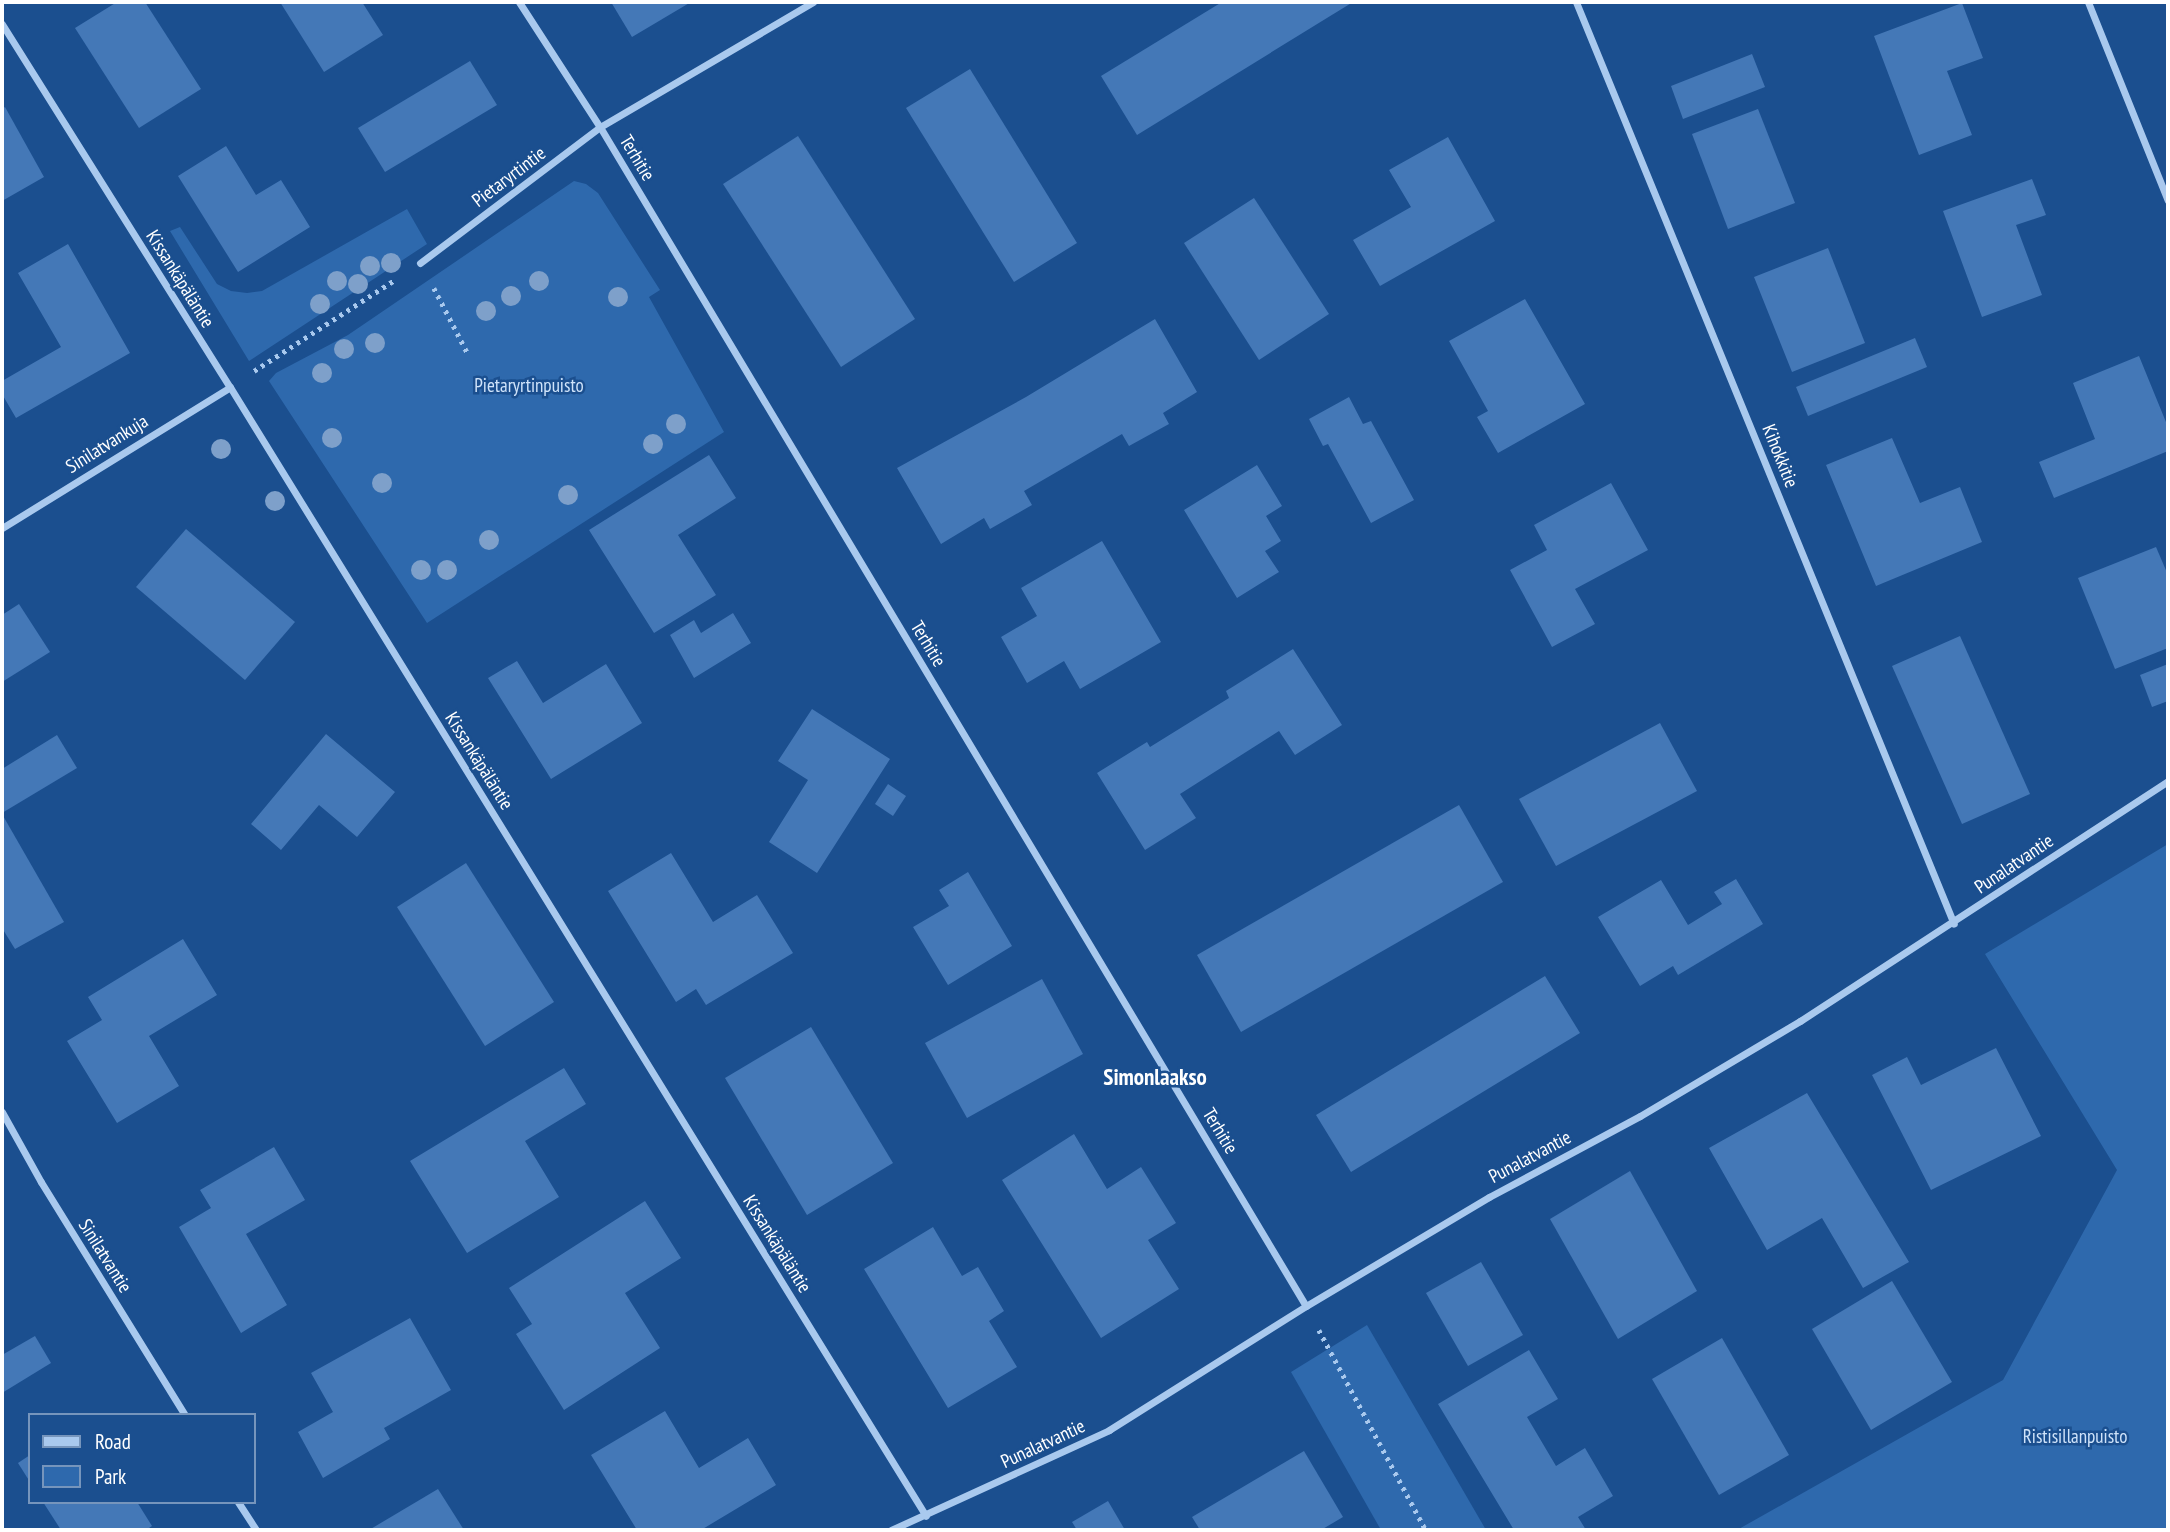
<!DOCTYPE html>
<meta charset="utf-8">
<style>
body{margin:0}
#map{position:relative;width:2170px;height:1532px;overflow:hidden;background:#1b4f8f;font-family:"PT Sans Narrow",sans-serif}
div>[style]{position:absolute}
.green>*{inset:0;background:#2e69ad}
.building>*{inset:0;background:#4478b7}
.path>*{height:4.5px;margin-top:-2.25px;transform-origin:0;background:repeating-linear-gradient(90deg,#a9c9ee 0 3.5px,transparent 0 8.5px)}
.street>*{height:7px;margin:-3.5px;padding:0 3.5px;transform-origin:3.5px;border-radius:3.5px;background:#a9c9ee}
.trees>*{width:20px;height:20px;margin:-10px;border-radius:50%;background:#7ea0ca}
span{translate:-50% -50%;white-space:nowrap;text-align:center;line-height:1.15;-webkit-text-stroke:5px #1b4f8f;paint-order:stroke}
.street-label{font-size:19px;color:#fff}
.park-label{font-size:19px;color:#cfe3fa}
.quarter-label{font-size:23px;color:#fff;font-weight:700}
.frame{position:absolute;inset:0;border:4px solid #fff;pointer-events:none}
.legend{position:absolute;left:28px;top:1413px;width:228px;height:91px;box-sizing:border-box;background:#1b4f8f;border:2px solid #7695bc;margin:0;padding:9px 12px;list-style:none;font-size:21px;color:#fff}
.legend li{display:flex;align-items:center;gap:14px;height:35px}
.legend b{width:35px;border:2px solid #7695bc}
</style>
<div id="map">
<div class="green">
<div style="clip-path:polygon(574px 181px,586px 184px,598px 193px,660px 290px,649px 297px,724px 432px,427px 623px,269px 381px,276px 373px,348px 335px)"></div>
<div style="clip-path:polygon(407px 209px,427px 244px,249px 361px,170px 231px,180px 227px,217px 284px,231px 291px,247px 293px,262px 291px)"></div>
<div style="clip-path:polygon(2168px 844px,2168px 1530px,1737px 1530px,2003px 1380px,2117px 1170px,1985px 954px)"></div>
<div style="clip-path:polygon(1367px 1325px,1486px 1530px,1381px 1530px,1291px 1372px)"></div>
</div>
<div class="building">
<div style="clip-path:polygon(117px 2px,145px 2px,201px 89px,139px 128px,75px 28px)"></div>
<div style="clip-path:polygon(280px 2px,362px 2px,383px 35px,324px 72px)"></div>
<div style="clip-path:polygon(611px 2px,691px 2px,632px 37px)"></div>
<div style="clip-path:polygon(1222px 2px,1353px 2px,1137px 135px,1101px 76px)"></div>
<div style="clip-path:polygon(1962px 3px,1983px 58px,1947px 71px,1972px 135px,1919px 155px,1874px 36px)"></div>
<div style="clip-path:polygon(1752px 54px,1765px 87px,1683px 119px,1671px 86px)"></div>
<div style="clip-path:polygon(470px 61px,497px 105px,385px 172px,358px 128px)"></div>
<div style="clip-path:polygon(970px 69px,1077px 243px,1014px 282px,906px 108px)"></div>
<div style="clip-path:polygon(5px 107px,44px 177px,2px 201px,2px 109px)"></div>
<div style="clip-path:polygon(1758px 109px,1795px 203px,1728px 229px,1692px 134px)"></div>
<div style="clip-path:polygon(798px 136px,915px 319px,841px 367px,723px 184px)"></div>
<div style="clip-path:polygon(1448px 137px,1495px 221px,1380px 286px,1353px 240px,1411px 207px,1389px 170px)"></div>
<div style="clip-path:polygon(226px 146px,256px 195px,281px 180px,310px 227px,238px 272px,178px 176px)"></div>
<div style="clip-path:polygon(2032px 179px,2046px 215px,2016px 225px,2042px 295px,1982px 317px,1943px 211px)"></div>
<div style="clip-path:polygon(1254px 198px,1329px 314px,1259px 360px,1184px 243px)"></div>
<div style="clip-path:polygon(68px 244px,130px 353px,16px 418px,2px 394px,2px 381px,61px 347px,18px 273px)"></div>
<div style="clip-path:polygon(1828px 248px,1865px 343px,1792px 372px,1754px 277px)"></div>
<div style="clip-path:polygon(1525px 299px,1585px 404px,1498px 453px,1477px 417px,1488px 411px,1449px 341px)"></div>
<div style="clip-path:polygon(1155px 319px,1197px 392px,1163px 413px,1169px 424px,1129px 446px,1122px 434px,1024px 491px,1032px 505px,990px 529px,984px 518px,941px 544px,897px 468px,1026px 397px)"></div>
<div style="clip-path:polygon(1915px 338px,1927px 367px,1808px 416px,1796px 387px)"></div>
<div style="clip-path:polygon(2139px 356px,2168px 427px,2168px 451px,2054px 498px,2039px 462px,2095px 439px,2073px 383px)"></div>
<div style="clip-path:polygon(1349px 397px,1363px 424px,1371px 421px,1414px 500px,1371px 523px,1328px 444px,1323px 446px,1309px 419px)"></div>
<div style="clip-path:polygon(1892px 438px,1920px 503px,1960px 487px,1982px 542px,1876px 586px,1826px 465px)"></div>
<div style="clip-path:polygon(709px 455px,736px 498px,678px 535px,716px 595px,654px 633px,589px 530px)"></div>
<div style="clip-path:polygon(1257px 465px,1282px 506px,1266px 516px,1281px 541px,1265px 551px,1279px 572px,1237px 598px,1184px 510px)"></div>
<div style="clip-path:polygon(1611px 483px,1648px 550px,1575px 589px,1595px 624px,1552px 647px,1510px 570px,1547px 550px,1534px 525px)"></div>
<div style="clip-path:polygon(186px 529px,295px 622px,245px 680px,136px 587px)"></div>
<div style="clip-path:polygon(1102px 541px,1161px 642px,1080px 689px,1064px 661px,1027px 683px,1001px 637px,1037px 616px,1021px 588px)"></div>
<div style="clip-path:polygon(2156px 547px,2168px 575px,2168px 648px,2115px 669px,2078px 578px)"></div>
<div style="clip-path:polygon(19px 604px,50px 652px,2px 682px,2px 615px)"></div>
<div style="clip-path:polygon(733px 613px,751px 643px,694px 678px,670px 635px,694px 620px,701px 633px)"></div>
<div style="clip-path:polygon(1960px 636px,2030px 794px,1962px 824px,1892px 666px)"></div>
<div style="clip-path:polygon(1293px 649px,1342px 725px,1295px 755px,1279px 731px,1180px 794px,1196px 818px,1145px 850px,1097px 773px,1147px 742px,1150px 747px,1229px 698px,1226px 691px)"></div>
<div style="clip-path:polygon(517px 661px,543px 703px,606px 664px,642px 723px,551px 779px,488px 678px)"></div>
<div style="clip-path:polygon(2168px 664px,2168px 701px,2152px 707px,2140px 675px)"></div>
<div style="clip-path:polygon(812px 709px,890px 759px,817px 873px,769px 842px,808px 780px,778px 761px)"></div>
<div style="clip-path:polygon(1660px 723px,1697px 791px,1556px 866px,1519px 799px)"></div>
<div style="clip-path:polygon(326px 734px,395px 792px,357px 837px,319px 805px,281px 850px,251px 824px)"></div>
<div style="clip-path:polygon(57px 735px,77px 768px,2px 813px,2px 769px)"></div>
<div style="clip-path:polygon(888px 784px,906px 796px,893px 816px,875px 804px)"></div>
<div style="clip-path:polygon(1459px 805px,1503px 882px,1241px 1032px,1197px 955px)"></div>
<div style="clip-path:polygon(2px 814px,64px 922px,15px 949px,2px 928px)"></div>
<div style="clip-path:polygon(671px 853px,713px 922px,757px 895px,793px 953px,706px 1005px,696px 989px,676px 1002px,608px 891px)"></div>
<div style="clip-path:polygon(466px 863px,554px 1002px,485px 1046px,397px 907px)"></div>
<div style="clip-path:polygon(968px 872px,1012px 946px,948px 985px,913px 927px,949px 906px,939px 890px)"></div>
<div style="clip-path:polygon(1736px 879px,1763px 924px,1678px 975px,1673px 966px,1640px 986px,1598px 917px,1661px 880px,1688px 925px,1722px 904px,1714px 892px)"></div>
<div style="clip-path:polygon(183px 939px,217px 995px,149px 1036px,179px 1086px,117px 1123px,67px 1041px,102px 1020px,88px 997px)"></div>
<div style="clip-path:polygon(1545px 976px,1580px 1033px,1351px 1172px,1316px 1115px)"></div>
<div style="clip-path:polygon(1042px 979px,1083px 1054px,967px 1118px,925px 1043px)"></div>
<div style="clip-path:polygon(811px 1027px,893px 1163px,807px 1215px,725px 1078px)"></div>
<div style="clip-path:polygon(1996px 1048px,2041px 1136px,1931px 1190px,1872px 1075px,1907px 1057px,1921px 1085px)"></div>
<div style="clip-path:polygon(564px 1068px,586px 1104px,525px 1141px,559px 1197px,467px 1253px,410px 1161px)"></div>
<div style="clip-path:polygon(1807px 1093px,1909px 1262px,1863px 1288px,1822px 1218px,1767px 1250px,1709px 1148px)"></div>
<div style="clip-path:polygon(1074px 1134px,1107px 1189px,1141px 1167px,1176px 1223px,1148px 1240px,1179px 1289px,1101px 1338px,1002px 1180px)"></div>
<div style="clip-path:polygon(274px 1147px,305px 1200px,246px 1234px,287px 1305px,241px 1333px,179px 1227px,211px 1208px,200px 1190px)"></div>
<div style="clip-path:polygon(1630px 1171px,1697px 1291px,1618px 1339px,1550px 1219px)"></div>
<div style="clip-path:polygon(645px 1201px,681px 1258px,625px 1293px,660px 1348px,564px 1410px,516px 1334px,532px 1324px,509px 1288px)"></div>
<div style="clip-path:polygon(933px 1227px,962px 1276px,978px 1267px,1004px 1311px,989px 1321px,1017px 1367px,948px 1408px,864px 1269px)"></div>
<div style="clip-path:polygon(1481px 1262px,1523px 1335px,1468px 1366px,1426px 1293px)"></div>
<div style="clip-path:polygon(1892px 1281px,1952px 1382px,1871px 1430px,1812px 1329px)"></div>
<div style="clip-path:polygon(410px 1318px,451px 1390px,384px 1428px,390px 1439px,323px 1478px,298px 1432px,333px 1412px,311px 1373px)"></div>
<div style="clip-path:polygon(35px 1336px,51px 1363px,2px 1393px,2px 1355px)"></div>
<div style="clip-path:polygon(1722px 1338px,1789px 1455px,1719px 1495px,1652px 1379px)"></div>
<div style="clip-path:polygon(1529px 1350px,1558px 1399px,1527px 1417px,1556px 1466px,1585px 1448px,1613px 1496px,1578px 1517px,1586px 1530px,1514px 1530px,1438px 1404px)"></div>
<div style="clip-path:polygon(665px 1411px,699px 1468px,748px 1438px,776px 1485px,701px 1530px,637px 1530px,591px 1455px)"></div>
<div style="clip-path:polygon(1304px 1451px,1343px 1517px,1321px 1530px,1200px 1530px,1192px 1517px)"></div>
<div style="clip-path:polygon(30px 1455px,30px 1482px,18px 1463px)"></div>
<div style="clip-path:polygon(438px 1489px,464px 1530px,369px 1530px)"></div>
<div style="clip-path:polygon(1108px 1501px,1125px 1530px,1077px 1530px,1072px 1522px)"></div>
<div style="clip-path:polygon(43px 1502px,137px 1502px,152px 1526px,146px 1530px,61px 1530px)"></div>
</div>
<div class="path">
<div style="left:434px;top:288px;width:72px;rotate:62.7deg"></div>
<div style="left:254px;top:371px;width:169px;rotate:-32.9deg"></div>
<div style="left:1319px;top:1330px;width:227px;rotate:61.9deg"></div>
</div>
<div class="street">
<div style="left:519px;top:2px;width:149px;rotate:57.1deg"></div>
<div style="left:600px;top:127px;width:1374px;rotate:59.09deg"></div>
<div style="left:1576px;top:2px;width:996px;rotate:67.71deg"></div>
<div style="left:2088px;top:2px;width:214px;rotate:68.1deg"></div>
<div style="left:2px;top:24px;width:429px;rotate:57.9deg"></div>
<div style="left:230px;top:387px;width:1326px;rotate:58.35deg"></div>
<div style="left:420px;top:263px;width:226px;rotate:-37.1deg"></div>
<div style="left:600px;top:127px;width:247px;rotate:-30.4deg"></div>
<div style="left:2px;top:528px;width:268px;rotate:-31.7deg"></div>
<div style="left:2px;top:1112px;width:80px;rotate:60.9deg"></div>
<div style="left:41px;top:1182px;width:274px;rotate:58.3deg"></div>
<div style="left:238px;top:1502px;width:33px;rotate:57deg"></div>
<div style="left:891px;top:1530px;width:240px;rotate:-24.6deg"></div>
<div style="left:1109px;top:1430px;width:233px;rotate:-32.2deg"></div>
<div style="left:1306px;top:1306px;width:213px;rotate:-30.8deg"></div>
<div style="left:1489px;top:1197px;width:171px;rotate:-28.2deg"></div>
<div style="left:1640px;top:1116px;width:186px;rotate:-30.7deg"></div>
<div style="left:1800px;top:1021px;width:439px;rotate:-33.1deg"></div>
</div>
<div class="trees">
<div style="left:391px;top:263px"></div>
<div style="left:370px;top:266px"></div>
<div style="left:337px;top:281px"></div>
<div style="left:539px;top:281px"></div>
<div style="left:358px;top:284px"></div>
<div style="left:511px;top:296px"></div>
<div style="left:618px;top:297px"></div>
<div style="left:320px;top:304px"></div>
<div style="left:486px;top:311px"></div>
<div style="left:375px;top:343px"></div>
<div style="left:344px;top:349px"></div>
<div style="left:322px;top:373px"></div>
<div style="left:676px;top:424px"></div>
<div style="left:332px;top:438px"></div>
<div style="left:653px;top:444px"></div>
<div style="left:221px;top:449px"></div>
<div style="left:382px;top:483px"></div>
<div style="left:568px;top:495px"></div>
<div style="left:275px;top:501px"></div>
<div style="left:489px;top:540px"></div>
<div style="left:421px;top:570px"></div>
<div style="left:447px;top:570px"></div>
</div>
<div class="street-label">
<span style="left:637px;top:158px;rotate:59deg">Terhitie</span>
<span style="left:509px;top:177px;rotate:-37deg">Pietaryrtintie</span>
<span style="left:180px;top:279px;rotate:58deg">Kissankäpäläntie</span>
<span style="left:107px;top:444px;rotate:-32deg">Sinilatvankuja</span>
<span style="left:1780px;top:456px;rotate:68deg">Kihokkitie</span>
<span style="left:928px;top:644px;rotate:59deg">Terhitie</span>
<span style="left:479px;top:761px;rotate:58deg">Kissankäpäläntie</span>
<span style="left:2014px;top:864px;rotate:-34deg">Punalatvantie</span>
<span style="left:1220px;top:1131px;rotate:59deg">Terhitie</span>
<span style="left:1530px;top:1157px;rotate:-28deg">Punalatvantie</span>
<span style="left:777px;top:1244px;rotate:58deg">Kissankäpäläntie</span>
<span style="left:105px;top:1256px;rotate:58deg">Sinilatvantie</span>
<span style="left:1043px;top:1444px;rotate:-25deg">Punalatvantie</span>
</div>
<div class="park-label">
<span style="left:529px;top:386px">Pietaryrtinpuisto</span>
<span style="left:2075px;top:1437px">Ristisillanpuisto</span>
</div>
<div class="quarter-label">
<span style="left:1155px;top:1077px">Simonlaakso</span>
</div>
<div class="frame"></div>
<ul class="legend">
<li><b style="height:9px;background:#a9c9ee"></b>Road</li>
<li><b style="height:19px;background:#2e69ad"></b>Park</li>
</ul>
</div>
